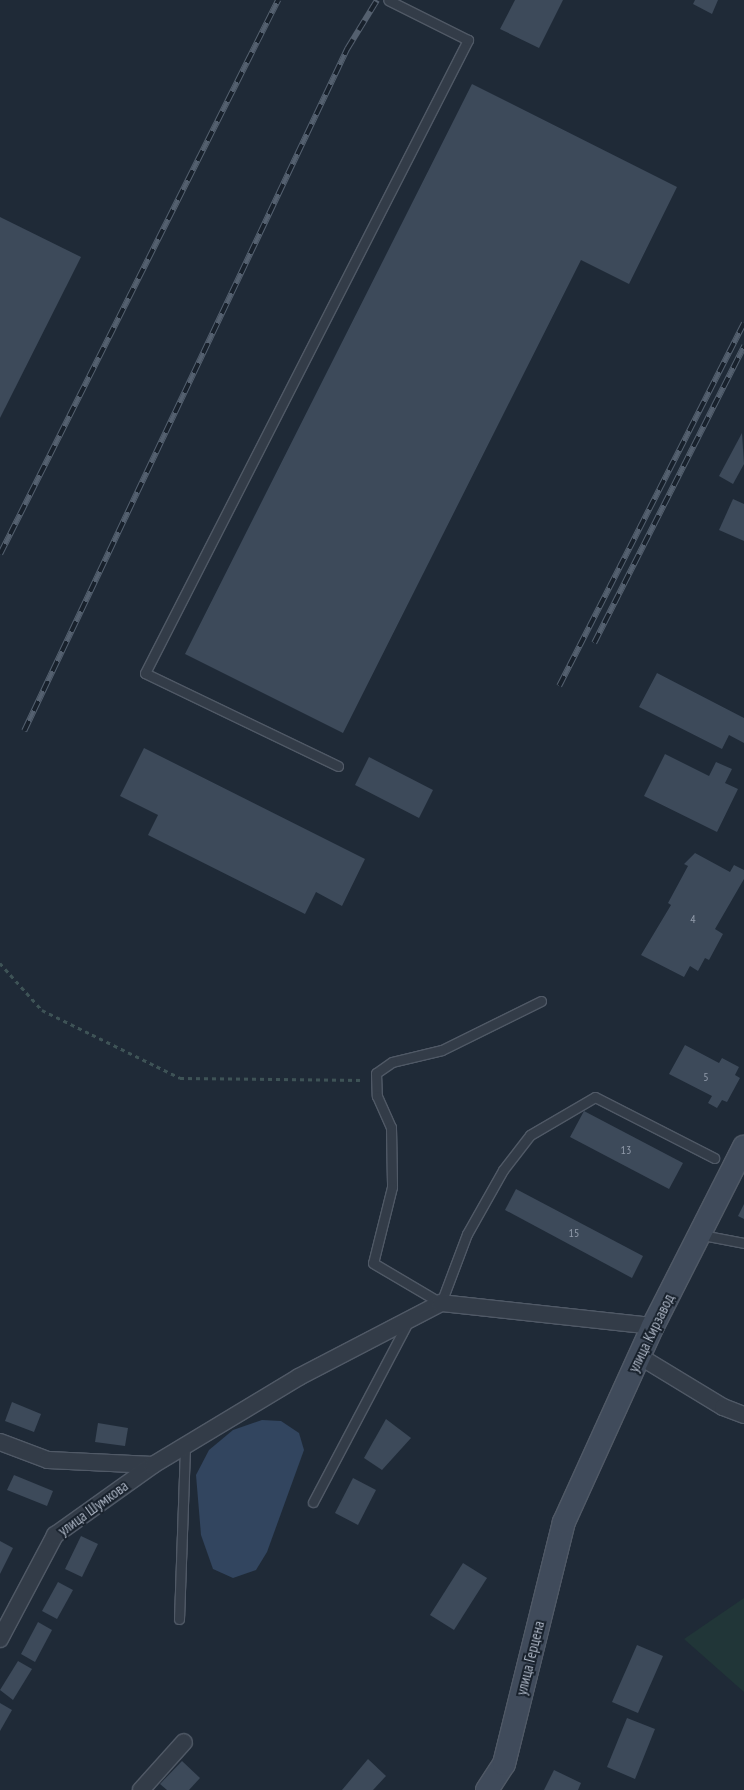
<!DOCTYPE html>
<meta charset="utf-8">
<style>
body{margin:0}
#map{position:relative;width:744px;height:1790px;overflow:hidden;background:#1f2a37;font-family:"PT Sans Narrow",sans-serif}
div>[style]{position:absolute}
.green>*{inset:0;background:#213638}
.water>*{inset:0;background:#32455f}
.building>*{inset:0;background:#3d4a5a}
.path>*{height:2.5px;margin-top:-1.25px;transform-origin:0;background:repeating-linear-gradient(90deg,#3e5356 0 4px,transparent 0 8px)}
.roads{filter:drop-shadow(1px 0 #505966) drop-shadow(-1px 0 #505966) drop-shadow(0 1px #505966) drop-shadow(0 -1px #505966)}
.lane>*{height:9px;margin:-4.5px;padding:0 4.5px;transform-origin:4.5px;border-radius:4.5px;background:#333c48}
.street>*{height:16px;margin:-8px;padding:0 8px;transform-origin:8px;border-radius:8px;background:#333c48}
.secondary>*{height:22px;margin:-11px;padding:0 11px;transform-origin:11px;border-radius:11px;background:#404b5b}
.rail>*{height:5.5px;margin-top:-2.75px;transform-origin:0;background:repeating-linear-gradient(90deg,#18212c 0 11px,#54606f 0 22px);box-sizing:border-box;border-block:1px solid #54606f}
span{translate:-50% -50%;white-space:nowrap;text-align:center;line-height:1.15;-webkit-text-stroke:4px #18212c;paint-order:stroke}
.number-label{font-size:12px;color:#919baa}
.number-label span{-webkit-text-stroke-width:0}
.street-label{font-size:15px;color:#adb6c5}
</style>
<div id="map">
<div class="green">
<div style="clip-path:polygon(744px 1598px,744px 1692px,684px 1639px)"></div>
</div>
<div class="water">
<div style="clip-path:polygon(262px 1420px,281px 1421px,299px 1433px,304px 1450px,267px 1552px,256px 1570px,233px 1578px,213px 1569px,201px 1535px,196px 1475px,209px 1450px,233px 1430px)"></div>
</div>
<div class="building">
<div style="clip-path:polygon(515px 0,563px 0,539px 48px,500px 29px)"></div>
<div style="clip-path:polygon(695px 0,718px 0,712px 14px,693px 4px)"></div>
<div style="clip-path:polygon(472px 84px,677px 187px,629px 284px,581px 260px,343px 733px,185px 654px)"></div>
<div style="clip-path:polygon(0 217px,81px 257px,0 418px)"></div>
<div style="clip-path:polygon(742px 433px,744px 464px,733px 484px,719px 476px)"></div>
<div style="clip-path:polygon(733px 499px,744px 504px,744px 541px,719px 530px)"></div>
<div style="clip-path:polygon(657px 673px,744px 718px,744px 743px,729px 735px,722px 749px,639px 707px)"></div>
<div style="clip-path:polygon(144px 748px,365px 859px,342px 906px,316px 892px,305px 914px,148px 835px,158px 815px,120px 796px)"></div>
<div style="clip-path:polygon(665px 754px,709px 776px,716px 762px,732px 769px,725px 783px,738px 789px,717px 832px,644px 796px)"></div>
<div style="clip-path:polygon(369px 757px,433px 790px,419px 818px,355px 785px)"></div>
<div style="clip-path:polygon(695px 853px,730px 872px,734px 865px,744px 870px,744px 879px,715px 929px,723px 934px,709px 960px,705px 958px,698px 971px,690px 966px,684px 977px,641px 955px,671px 905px,668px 903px,688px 866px,684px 864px)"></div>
<div style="clip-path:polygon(685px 1045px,719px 1063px,722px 1058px,739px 1067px,735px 1075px,740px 1078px,727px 1102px,722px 1100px,717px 1108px,708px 1103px,712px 1096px,669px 1074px)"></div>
<div style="clip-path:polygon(584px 1111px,683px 1163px,669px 1189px,570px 1137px)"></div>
<div style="clip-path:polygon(516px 1189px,643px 1256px,632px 1278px,505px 1210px)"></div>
<div style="clip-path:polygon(744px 1204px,744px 1219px,738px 1216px)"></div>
<div style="clip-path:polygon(12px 1402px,41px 1414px,34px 1432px,5px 1421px)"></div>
<div style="clip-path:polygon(386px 1419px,411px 1438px,382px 1470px,364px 1458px)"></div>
<div style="clip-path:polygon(98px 1423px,128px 1428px,125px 1446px,95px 1442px)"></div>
<div style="clip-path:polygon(14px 1475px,53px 1491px,47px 1506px,7px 1490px)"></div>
<div style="clip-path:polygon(353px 1478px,376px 1490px,358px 1525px,335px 1513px)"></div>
<div style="clip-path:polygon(81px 1536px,98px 1544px,82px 1577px,65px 1569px)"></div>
<div style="clip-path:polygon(0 1541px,13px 1548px,0 1574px)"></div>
<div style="clip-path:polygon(463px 1563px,487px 1578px,454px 1630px,430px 1615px)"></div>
<div style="clip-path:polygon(58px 1582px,73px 1590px,57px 1619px,42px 1611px)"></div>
<div style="clip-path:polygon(38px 1622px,52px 1630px,35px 1662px,21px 1654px)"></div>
<div style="clip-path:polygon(637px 1645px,663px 1656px,638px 1713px,612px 1702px)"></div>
<div style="clip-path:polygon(18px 1661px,32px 1669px,13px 1700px,0 1690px)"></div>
<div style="clip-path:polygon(0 1703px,12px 1710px,0 1731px)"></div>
<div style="clip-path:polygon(627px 1718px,655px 1729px,635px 1779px,607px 1767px)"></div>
<div style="clip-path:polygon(368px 1759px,386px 1776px,373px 1790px,342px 1790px)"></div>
<div style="clip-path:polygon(182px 1761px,200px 1778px,189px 1790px,167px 1790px,160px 1784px)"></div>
<div style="clip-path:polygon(554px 1770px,581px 1783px,578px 1790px,544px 1790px)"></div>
</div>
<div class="path">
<div style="left:0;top:963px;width:63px;rotate:48.2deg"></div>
<div style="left:42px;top:1010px;width:154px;rotate:26.2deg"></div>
<div style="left:180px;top:1078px;width:184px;rotate:0.6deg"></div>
</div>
<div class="roads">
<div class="lane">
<div style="left:338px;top:766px;width:214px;rotate:-154.3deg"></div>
<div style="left:145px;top:673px;width:711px;rotate:-62.97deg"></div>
<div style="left:468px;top:40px;width:89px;rotate:-153.4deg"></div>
<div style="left:541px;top:1001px;width:110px;rotate:153.7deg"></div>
<div style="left:442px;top:1050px;width:51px;rotate:166.5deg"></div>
<div style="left:392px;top:1062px;width:19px;rotate:145deg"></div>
<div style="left:376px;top:1073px;width:23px;rotate:88deg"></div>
<div style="left:377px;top:1096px;width:34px;rotate:66deg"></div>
<div style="left:391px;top:1127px;width:60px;rotate:89deg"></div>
<div style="left:392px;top:1187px;width:78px;rotate:104deg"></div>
<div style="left:373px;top:1263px;width:79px;rotate:30.5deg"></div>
<div style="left:441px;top:1303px;width:74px;rotate:-69.4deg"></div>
<div style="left:467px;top:1234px;width:73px;rotate:-60.6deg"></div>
<div style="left:503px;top:1170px;width:44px;rotate:-52.4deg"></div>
<div style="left:530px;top:1135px;width:75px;rotate:-30.3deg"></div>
<div style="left:595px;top:1097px;width:134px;rotate:27.1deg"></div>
<div style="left:702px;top:1235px;width:43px;rotate:10.8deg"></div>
<div style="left:313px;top:1502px;width:204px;rotate:-62.2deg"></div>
<div style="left:179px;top:1619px;width:174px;rotate:-88deg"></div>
</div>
<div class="street">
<div style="left:639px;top:1356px;width:98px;rotate:31.3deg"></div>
<div style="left:723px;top:1407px;width:22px;rotate:21deg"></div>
<div style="left:0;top:1442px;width:51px;rotate:20.6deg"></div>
<div style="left:48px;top:1460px;width:105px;rotate:2.7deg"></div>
<div style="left:0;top:1639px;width:118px;rotate:-62.1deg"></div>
<div style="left:55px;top:1535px;width:120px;rotate:-35.5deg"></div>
<div style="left:153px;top:1465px;width:170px;rotate:-31.1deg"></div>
<div style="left:299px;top:1377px;width:160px;rotate:-27.5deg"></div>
<div style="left:441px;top:1303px;width:213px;rotate:6.2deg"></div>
<div style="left:141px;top:1790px;width:64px;rotate:-48.1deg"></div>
</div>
<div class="secondary">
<div style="left:487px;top:1790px;width:31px;rotate:-57deg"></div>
<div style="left:504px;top:1764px;width:249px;rotate:-76.1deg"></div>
<div style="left:564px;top:1522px;width:215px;rotate:-65.6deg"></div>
<div style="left:653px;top:1326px;width:201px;rotate:-63.1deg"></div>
</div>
</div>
<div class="rail">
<div style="left:0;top:554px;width:620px;rotate:-63.35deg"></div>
<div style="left:594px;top:643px;width:333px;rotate:-63.2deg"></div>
<div style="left:559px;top:686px;width:407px;rotate:-63deg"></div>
<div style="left:24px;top:731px;width:755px;rotate:-64.66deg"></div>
<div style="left:347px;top:49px;width:57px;rotate:-58.5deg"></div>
</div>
<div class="number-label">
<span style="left:693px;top:919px">4</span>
<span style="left:706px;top:1077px">5</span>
<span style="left:626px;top:1150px">13</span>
<span style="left:574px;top:1233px">15</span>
</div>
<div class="street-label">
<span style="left:651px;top:1333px;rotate:-64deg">улица Кирзавод</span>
<span style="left:93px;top:1508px;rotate:-36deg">улица Шумкова</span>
<span style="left:530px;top:1658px;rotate:-76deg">улица Герцена</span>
</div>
</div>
